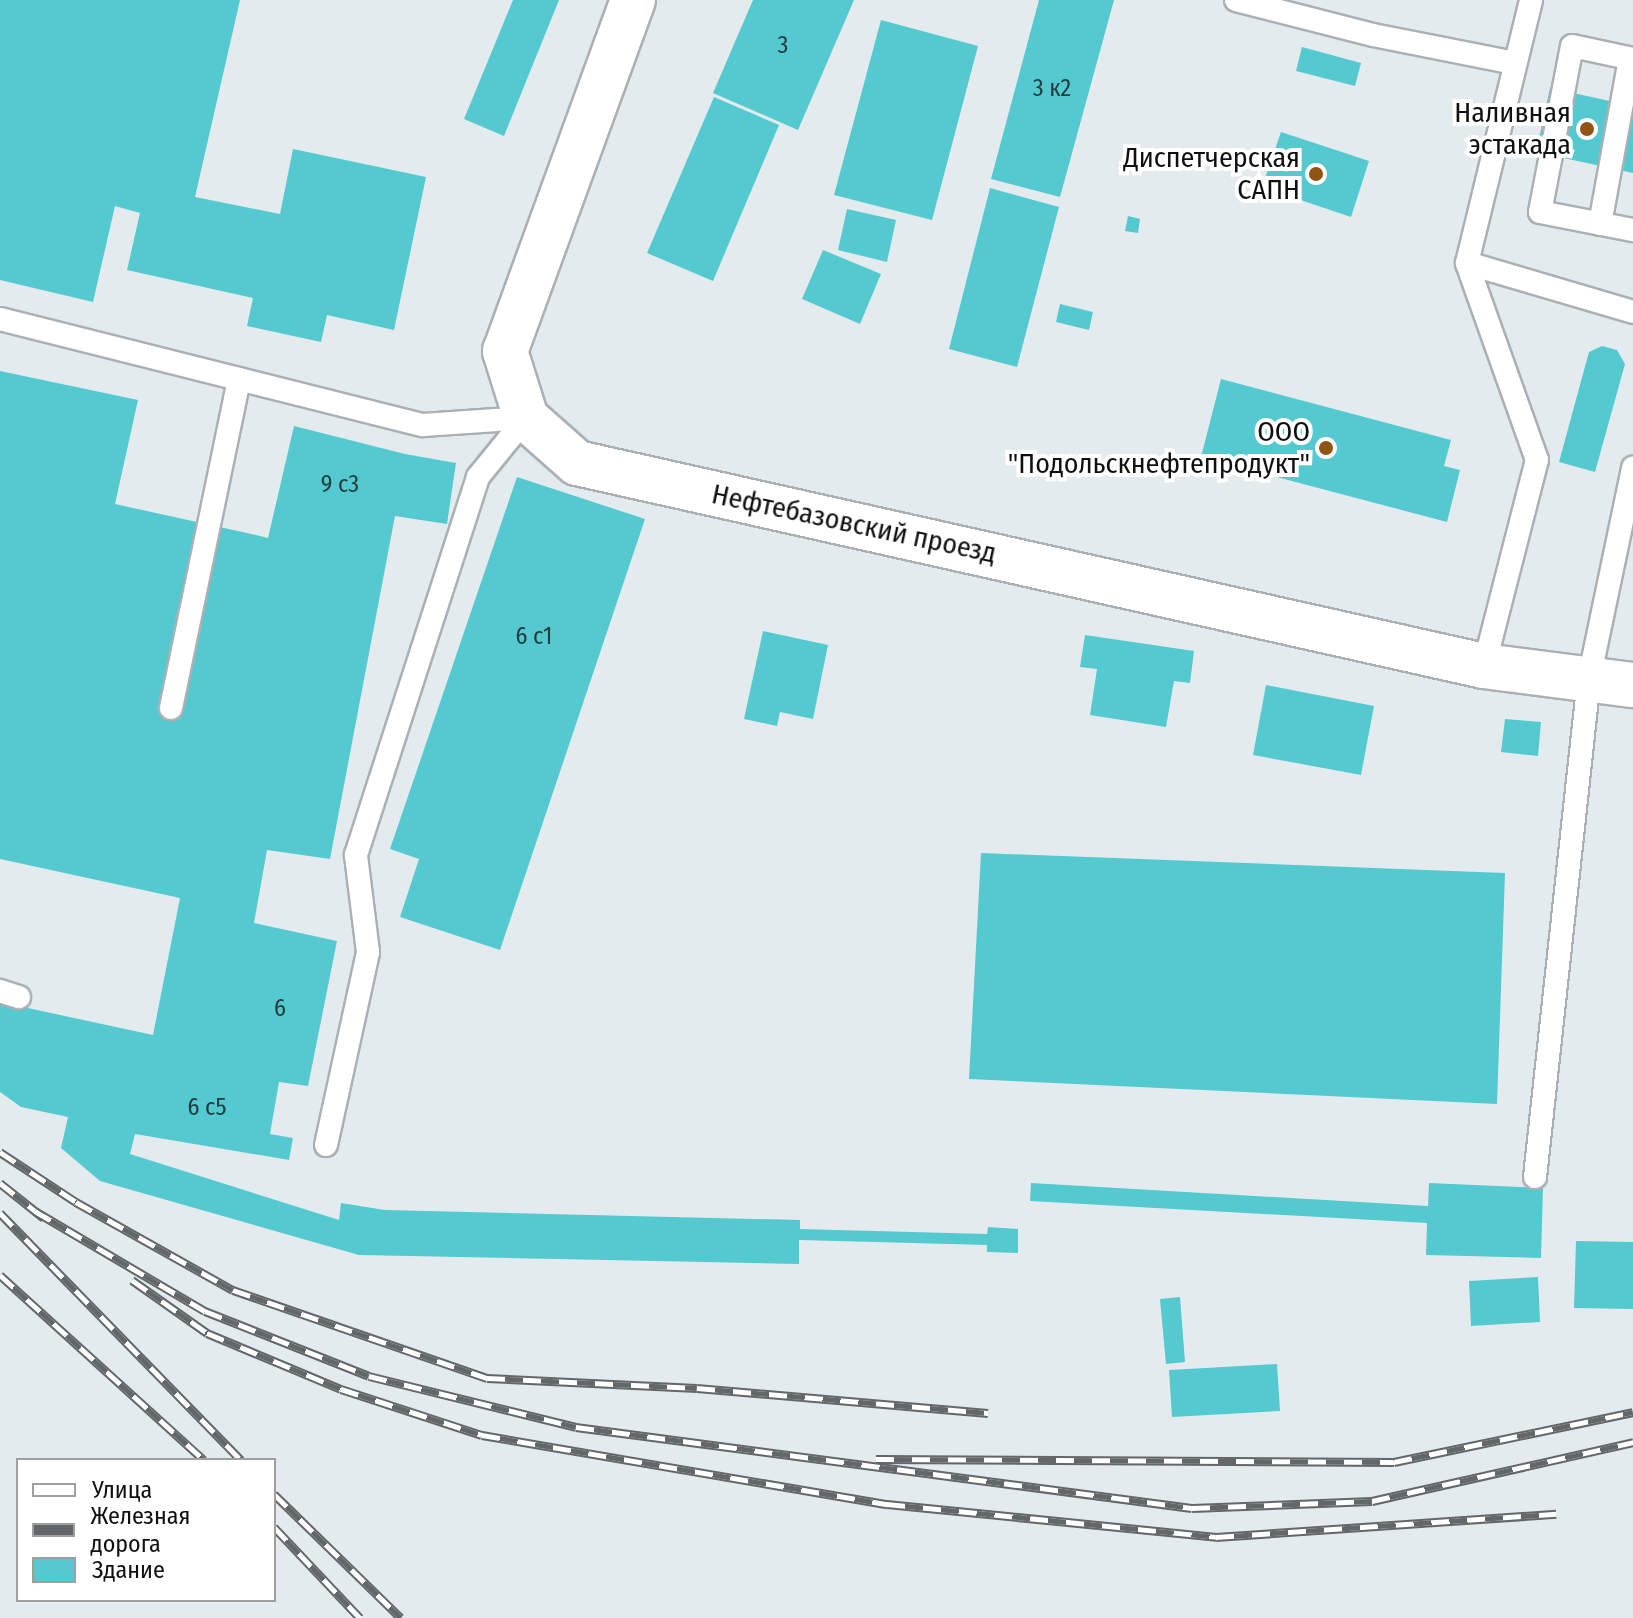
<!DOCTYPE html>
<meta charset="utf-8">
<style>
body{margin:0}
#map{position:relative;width:1633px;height:1618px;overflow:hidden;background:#e4ebef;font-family:"Fira Sans Condensed",sans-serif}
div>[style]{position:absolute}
.building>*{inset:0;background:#54cad0}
.roads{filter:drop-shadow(2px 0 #aab0b3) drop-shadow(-2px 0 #aab0b3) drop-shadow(0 2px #aab0b3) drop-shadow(0 -2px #aab0b3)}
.lane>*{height:22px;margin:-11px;padding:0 11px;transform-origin:11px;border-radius:11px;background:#fff}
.street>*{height:44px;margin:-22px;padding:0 22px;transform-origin:22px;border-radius:22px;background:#fff}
.rail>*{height:9px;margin-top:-4.5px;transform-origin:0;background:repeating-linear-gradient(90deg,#fff 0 18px,#636769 0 36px);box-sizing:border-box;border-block:2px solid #636769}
.dots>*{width:22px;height:22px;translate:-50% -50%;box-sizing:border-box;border:4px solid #fff;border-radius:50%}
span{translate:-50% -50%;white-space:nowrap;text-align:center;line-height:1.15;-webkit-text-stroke:8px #fff;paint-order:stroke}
.number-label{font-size:24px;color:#203e41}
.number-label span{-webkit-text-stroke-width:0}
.poi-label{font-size:28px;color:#0e1011}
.right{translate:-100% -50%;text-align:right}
.street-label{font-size:28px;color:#0e1011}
.legend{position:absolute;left:16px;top:1458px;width:260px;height:144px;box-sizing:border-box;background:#fff;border:2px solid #9f9fa0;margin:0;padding:10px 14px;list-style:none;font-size:24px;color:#0e1011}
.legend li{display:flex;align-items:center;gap:16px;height:40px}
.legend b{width:40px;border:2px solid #9f9fa0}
</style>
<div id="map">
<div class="building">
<div style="clip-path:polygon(0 0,240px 0,195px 197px,280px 214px,293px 149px,426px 177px,394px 330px,327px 315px,321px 342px,247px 326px,253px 298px,127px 270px,140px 213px,115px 206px,93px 302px,0 280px)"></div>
<div style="clip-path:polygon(513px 0,559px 0,504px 136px,464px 119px)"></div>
<div style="clip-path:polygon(753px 0,854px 0,798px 130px,713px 93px)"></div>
<div style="clip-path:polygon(1039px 0,1114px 0,1060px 197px,991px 179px)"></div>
<div style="clip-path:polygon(881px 20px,978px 46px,932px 220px,834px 195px)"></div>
<div style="clip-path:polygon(1302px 47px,1361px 63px,1355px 86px,1296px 71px)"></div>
<div style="clip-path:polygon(1550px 88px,1633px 106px,1633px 173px,1536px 152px)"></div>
<div style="clip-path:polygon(714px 97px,779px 125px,713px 281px,647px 253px)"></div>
<div style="clip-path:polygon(1281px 132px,1369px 161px,1351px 217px,1262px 187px)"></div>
<div style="clip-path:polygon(990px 188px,1059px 207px,1017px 367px,949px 349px)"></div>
<div style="clip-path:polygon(847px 209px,896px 220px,887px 262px,838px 250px)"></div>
<div style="clip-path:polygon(1128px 216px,1140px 219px,1138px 233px,1125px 231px)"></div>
<div style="clip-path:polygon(823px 250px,881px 274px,860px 324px,802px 299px)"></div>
<div style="clip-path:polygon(1060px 304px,1093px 312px,1089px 330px,1056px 322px)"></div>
<div style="clip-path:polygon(1602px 346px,1617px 350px,1625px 364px,1595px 472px,1559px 462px,1589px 352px)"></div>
<div style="clip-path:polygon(0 371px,138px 400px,115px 504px,256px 535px,268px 538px,294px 426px,405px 454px,456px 463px,447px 524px,395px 516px,330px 859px,267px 850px,254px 923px,337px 941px,308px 1086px,279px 1082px,270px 1134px,293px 1138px,289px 1160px,135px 1134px,130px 1154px,339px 1220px,341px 1203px,385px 1210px,800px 1220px,800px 1229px,987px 1234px,988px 1227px,1018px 1229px,1018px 1253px,987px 1252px,987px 1245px,799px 1240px,799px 1264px,359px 1255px,100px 1181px,61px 1148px,68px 1117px,21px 1107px,0 1092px,0 1002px,153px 1035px,180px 898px,0 859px)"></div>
<div style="clip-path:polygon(1221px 379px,1451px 440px,1444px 466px,1460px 470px,1447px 522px,1201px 457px)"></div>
<div style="clip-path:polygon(517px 477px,645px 519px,500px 950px,400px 917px,419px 859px,390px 849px)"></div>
<div style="clip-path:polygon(763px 631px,828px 645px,813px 719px,780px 712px,777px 726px,744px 719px)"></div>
<div style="clip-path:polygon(1085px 635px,1194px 651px,1190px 683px,1174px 681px,1166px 727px,1090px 715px,1097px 669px,1080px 667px)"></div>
<div style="clip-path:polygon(1266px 685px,1374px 706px,1361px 775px,1253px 755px)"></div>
<div style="clip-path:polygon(1505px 719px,1541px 722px,1538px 756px,1501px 752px)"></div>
<div style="clip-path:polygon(981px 853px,1505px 873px,1497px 1104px,969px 1079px)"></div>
<div style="clip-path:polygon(1031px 1183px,1428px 1206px,1429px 1183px,1543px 1188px,1541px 1258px,1426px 1255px,1427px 1223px,1030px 1201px)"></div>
<div style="clip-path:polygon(1576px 1241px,1633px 1242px,1633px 1309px,1574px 1308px)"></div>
<div style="clip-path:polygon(1538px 1277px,1540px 1322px,1471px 1326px,1469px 1281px)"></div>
<div style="clip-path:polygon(1180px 1297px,1185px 1362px,1166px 1364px,1160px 1299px)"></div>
<div style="clip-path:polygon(1277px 1364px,1280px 1411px,1172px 1417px,1169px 1370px)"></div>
</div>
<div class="roads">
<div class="lane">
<div style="left:1236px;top:0;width:141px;rotate:14.3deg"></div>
<div style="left:1373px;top:35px;width:145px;rotate:11.2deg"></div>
<div style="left:1633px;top:59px;width:62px;rotate:-168deg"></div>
<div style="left:1572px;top:46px;width:169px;rotate:100.9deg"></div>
<div style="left:1540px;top:212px;width:95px;rotate:11deg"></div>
<div style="left:1600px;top:224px;width:168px;rotate:-79.7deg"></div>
<div style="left:1467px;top:263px;width:173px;rotate:16.4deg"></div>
<div style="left:0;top:319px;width:436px;rotate:14.1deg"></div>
<div style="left:423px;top:425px;width:103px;rotate:-3.9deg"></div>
<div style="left:1484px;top:666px;width:213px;rotate:-75.6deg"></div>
<div style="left:1537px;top:460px;width:209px;rotate:-109.6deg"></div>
<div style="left:1467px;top:263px;width:271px;rotate:-76.3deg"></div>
<div style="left:171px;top:708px;width:336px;rotate:-78.3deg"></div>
<div style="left:0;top:991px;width:20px;rotate:18deg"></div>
<div style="left:326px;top:1145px;width:198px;rotate:-77.7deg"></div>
<div style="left:368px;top:952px;width:98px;rotate:-97.1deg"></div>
<div style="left:356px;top:855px;width:397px;rotate:-72.1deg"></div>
<div style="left:478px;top:477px;width:76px;rotate:-50.9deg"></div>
<div style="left:1535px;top:1177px;width:501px;rotate:-83.81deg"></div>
<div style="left:1589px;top:679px;width:216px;rotate:-78.2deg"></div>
</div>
<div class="street">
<div style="left:633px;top:0;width:374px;rotate:110deg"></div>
<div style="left:505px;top:351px;width:70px;rotate:72.6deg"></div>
<div style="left:526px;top:418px;width:68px;rotate:41.4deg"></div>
<div style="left:577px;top:463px;width:929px;rotate:12.62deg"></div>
<div style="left:1484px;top:666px;width:150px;rotate:7.3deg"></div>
</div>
</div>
<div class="rail">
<div style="left:0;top:1152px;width:91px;rotate:33.3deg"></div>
<div style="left:76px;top:1202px;width:180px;rotate:29.3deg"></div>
<div style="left:233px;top:1290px;width:269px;rotate:19.1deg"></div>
<div style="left:487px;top:1378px;width:210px;rotate:2.7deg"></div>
<div style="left:697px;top:1388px;width:292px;rotate:4.9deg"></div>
<div style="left:0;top:1183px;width:56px;rotate:38.5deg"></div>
<div style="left:35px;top:1211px;width:197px;rotate:30.5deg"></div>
<div style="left:205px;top:1311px;width:176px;rotate:21.6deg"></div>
<div style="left:369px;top:1376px;width:213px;rotate:13.8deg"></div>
<div style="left:576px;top:1427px;width:621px;rotate:7.49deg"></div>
<div style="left:1192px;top:1508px;width:180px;rotate:-2.2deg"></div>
<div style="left:1372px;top:1501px;width:268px;rotate:-12.7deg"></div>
<div style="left:0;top:1213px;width:345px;rotate:45.7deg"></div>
<div style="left:0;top:1275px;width:275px;rotate:42.2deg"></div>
<div style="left:132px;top:1280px;width:92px;rotate:35.2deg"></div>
<div style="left:207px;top:1333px;width:145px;rotate:22.7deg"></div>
<div style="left:341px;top:1389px;width:148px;rotate:18.1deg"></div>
<div style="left:482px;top:1435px;width:411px;rotate:9.7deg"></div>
<div style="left:887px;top:1504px;width:331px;rotate:5.7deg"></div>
<div style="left:1216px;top:1537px;width:341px;rotate:-3.9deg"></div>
<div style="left:876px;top:1459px;width:518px;rotate:0.33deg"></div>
<div style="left:1394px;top:1462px;width:244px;rotate:-11.8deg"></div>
<div style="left:274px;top:1494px;width:177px;rotate:44.3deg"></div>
<div style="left:274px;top:1527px;width:125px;rotate:46.6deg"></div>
</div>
<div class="dots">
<div style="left:1587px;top:129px;background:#905413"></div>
<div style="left:1316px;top:174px;background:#905413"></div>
<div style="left:1326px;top:448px;background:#905413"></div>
</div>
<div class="number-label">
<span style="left:783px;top:46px">3</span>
<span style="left:1052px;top:89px">3 к2</span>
<span style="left:340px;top:485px">9 с3</span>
<span style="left:534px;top:637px">6 с1</span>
<span style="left:280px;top:1009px">6</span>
<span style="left:207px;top:1108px">6 с5</span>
</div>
<div class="poi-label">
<span class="right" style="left:1571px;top:129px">Наливная<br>эстакада</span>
<span class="right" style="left:1300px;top:174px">Диспетчерская<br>САПН</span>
<span class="right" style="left:1310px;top:448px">ООО<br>"Подольскнефтепродукт"</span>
</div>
<div class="street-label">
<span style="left:854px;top:524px;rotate:12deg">Нефтебазовский проезд</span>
</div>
<ul class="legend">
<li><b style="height:10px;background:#fff"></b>Улица</li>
<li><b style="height:10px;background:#636769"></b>Железная дорога</li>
<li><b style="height:22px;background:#54cad0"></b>Здание</li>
</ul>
</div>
